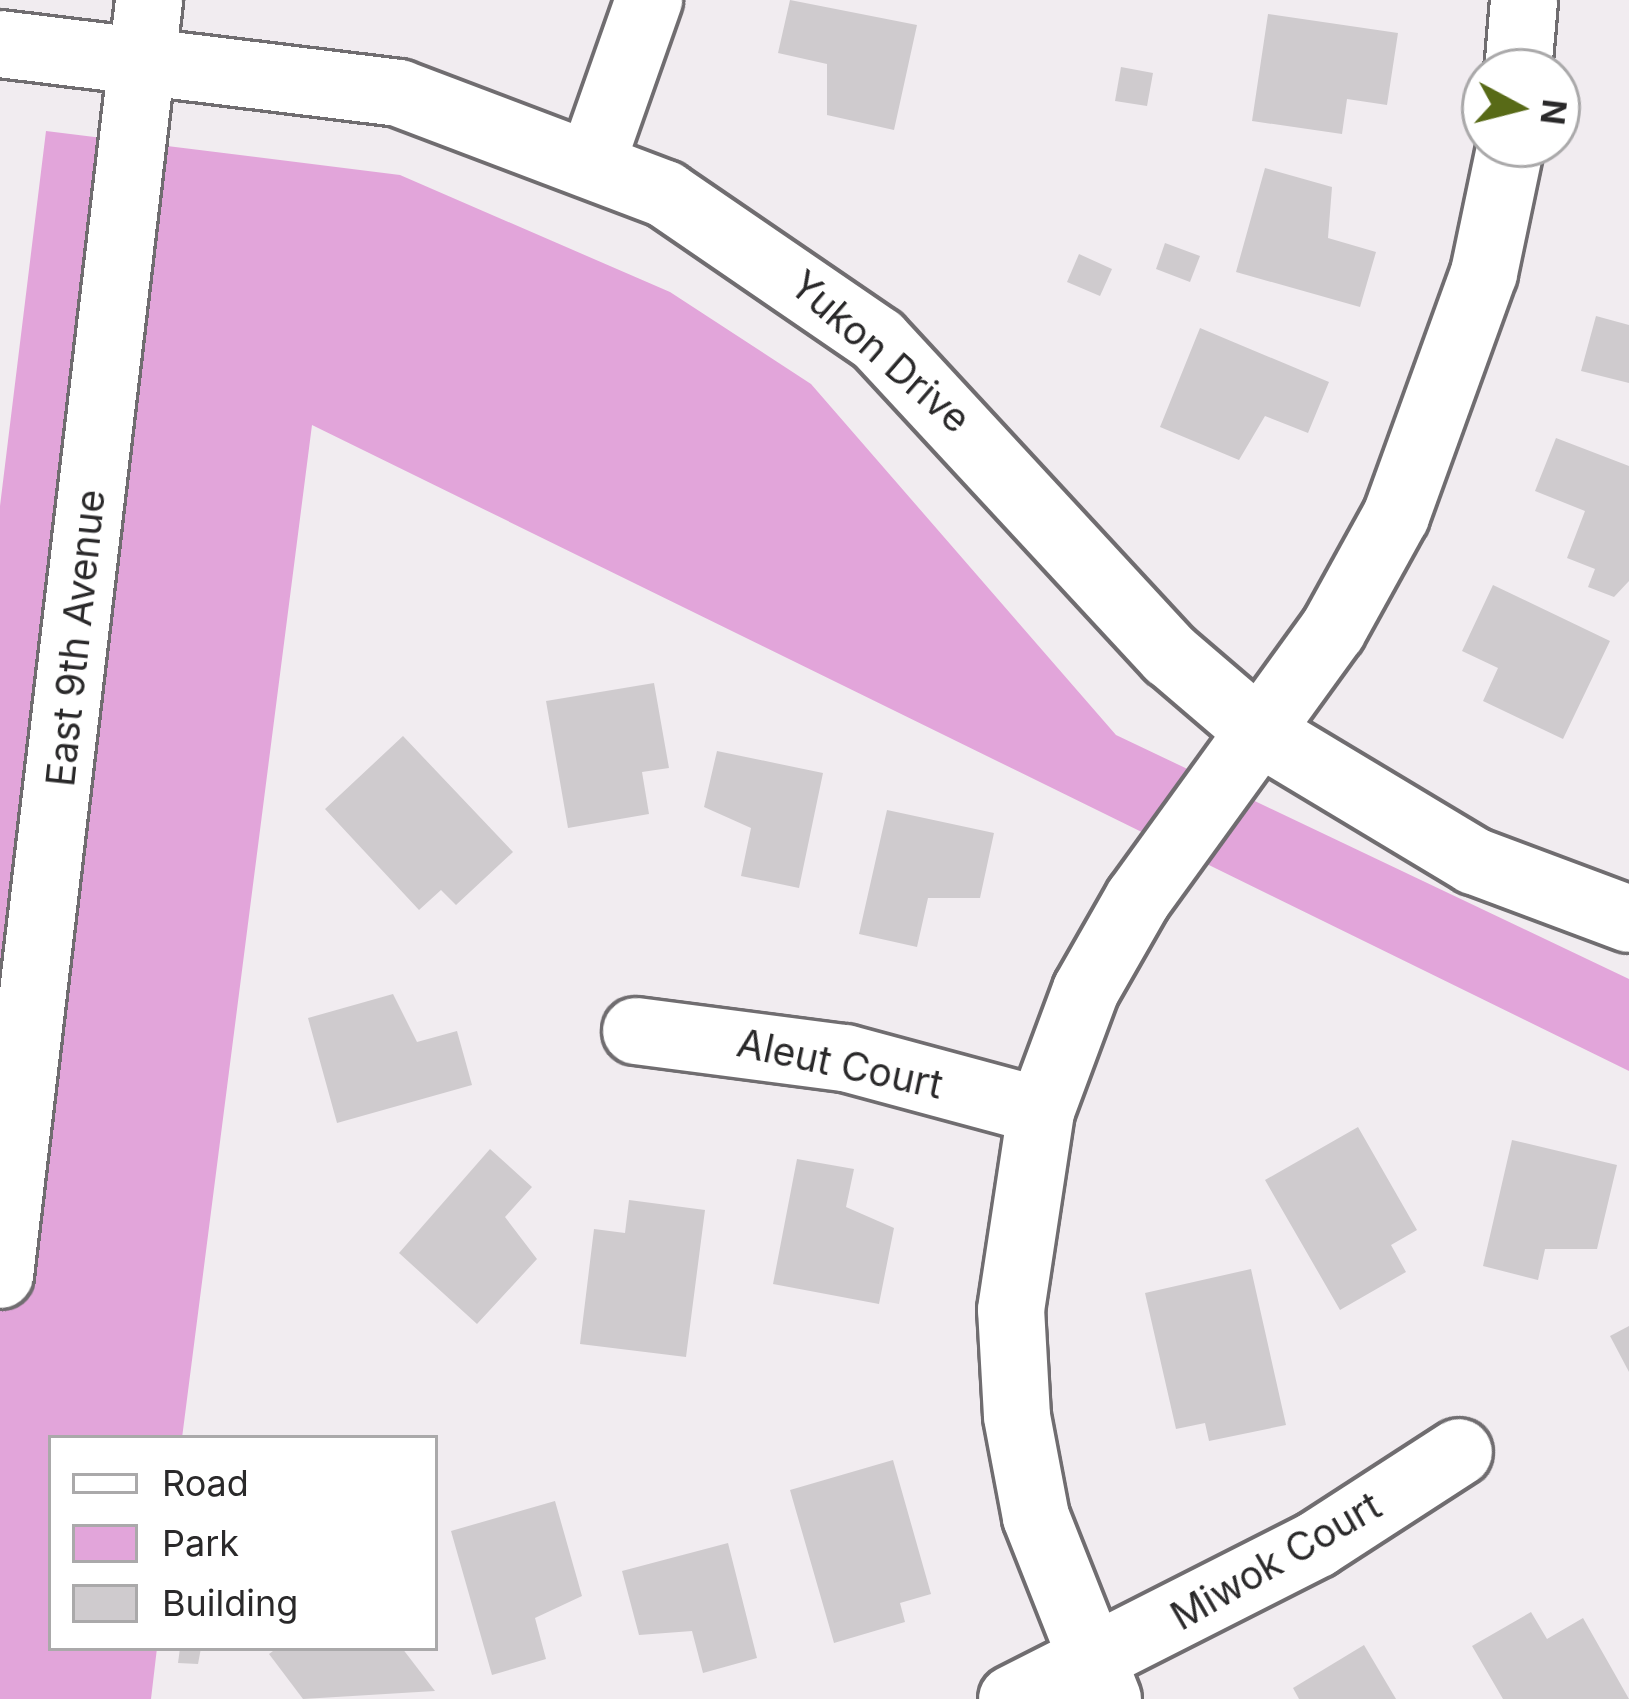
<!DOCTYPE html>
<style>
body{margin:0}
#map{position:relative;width:1629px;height:1699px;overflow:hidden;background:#f1ecf0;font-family:Inter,sans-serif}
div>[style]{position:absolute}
.green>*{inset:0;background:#e2a5da}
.building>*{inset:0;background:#cfcbce}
.roads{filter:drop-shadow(3px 0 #706d70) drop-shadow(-3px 0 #706d70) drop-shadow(0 3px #706d70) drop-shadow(0 -3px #706d70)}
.minor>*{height:66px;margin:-33px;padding:0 33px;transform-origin:33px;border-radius:33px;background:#fff}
span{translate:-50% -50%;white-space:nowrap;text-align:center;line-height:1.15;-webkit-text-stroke:9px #fff;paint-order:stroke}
.street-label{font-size:39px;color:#2a292a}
.legend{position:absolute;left:48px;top:1435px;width:390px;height:216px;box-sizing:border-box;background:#fff;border:3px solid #aaa9aa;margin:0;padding:15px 21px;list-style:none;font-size:36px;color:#2a292a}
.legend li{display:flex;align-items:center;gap:24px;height:60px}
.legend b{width:60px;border:3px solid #aaa9aa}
.north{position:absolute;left:1461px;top:48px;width:120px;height:120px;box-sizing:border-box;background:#fff;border:3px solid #aaa9aa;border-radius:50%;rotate:97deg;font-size:33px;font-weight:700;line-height:48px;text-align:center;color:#2a292a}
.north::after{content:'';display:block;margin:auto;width:42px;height:54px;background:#586a17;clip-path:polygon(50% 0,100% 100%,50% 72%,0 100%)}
</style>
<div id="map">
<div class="green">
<div style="clip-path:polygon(46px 131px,400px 175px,670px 292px,811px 384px,1116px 735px,1629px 979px,1629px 1071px,312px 425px,182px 1438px,51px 1438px,51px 1648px,157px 1648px,151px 1699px,0 1699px,0 506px)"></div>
</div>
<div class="building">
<div style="clip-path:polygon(790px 0,917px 25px,894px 130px,827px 115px,827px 64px,778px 53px)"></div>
<div style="clip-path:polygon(1268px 14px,1398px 33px,1387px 105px,1347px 99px,1342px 134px,1252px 121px)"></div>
<div style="clip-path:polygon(1121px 67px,1153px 73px,1147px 106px,1115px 101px)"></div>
<div style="clip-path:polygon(1265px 168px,1332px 187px,1328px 238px,1376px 252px,1360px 307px,1236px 272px)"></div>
<div style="clip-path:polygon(1165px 243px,1200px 256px,1190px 282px,1156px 269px)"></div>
<div style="clip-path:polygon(1079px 254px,1112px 269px,1100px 296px,1067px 282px)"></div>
<div style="clip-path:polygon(1596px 316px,1629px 325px,1629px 383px,1581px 371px)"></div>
<div style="clip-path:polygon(1200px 328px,1329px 382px,1308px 433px,1265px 416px,1239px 460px,1160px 427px)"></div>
<div style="clip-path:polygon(1556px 438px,1629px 466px,1629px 581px,1614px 597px,1588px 587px,1595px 569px,1567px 558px,1585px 511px,1535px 491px)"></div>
<div style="clip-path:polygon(1493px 585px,1610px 641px,1563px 739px,1483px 701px,1498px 668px,1462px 651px)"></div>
<div style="clip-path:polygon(654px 683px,669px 768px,642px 772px,649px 814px,568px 828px,546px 701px)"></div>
<div style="clip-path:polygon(403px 736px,513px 852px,456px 905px,441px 890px,419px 910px,325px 809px)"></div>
<div style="clip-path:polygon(717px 751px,823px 773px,799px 888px,741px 876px,751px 828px,704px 807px)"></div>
<div style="clip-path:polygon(887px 810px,994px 833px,980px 898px,928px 898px,917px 947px,859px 934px)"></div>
<div style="clip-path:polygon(393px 994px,417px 1042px,457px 1031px,472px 1085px,337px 1123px,308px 1018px)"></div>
<div style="clip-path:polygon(1358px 1127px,1417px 1230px,1391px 1245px,1406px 1272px,1340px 1310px,1265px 1180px)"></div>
<div style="clip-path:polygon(1512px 1140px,1617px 1165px,1597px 1249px,1545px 1249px,1538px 1280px,1483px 1266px)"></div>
<div style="clip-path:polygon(490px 1149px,532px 1187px,505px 1217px,537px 1259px,477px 1324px,399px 1253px)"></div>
<div style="clip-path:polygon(797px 1159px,854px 1169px,846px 1207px,894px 1228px,879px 1304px,773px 1284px)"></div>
<div style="clip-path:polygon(629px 1200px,705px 1210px,686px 1357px,580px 1344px,594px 1229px,625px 1233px)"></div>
<div style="clip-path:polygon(1251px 1269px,1286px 1425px,1209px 1441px,1205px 1423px,1176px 1429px,1145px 1293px)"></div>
<div style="clip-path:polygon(1629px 1326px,1629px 1372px,1610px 1336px)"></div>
<div style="clip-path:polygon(893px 1460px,931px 1594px,900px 1603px,905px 1622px,834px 1643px,790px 1490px)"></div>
<div style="clip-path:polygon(555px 1501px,582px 1596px,535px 1618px,546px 1659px,492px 1675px,451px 1531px)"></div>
<div style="clip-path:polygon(728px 1543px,757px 1658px,703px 1673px,692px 1631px,639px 1635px,622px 1571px)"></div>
<div style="clip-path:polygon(1531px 1612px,1547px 1639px,1583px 1618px,1629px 1699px,1503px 1699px,1472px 1646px)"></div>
<div style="clip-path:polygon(1364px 1645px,1396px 1699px,1299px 1699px,1293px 1688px)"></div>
<div style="clip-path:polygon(180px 1648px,201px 1648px,198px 1664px,178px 1663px)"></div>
<div style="clip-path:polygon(277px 1648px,402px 1648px,435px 1691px,303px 1699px,269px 1654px)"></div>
</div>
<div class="roads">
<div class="minor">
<div style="left:0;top:44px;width:402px;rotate:7deg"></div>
<div style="left:399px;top:93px;width:285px;rotate:20.8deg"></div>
<div style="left:665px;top:194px;width:258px;rotate:34.4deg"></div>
<div style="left:878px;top:340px;width:430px;rotate:47.2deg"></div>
<div style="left:1170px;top:655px;width:120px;rotate:40.6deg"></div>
<div style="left:1261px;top:733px;width:249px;rotate:31deg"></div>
<div style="left:1474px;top:861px;width:165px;rotate:20.5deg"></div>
<div style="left:1518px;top:72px;width:72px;rotate:-85.2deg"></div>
<div style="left:593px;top:159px;width:169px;rotate:-70.6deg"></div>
<div style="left:636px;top:1031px;width:211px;rotate:7.4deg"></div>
<div style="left:845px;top:1058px;width:203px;rotate:15.1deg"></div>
<div style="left:0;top:1275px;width:1284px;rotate:-83.33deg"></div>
<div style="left:1012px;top:1699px;width:342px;rotate:-26.9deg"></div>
<div style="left:1317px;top:1544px;width:169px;rotate:-32.9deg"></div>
<div style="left:1108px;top:1699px;width:196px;rotate:-111.6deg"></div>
<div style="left:1036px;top:1517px;width:103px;rotate:-100.7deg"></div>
<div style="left:1017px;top:1416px;width:106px;rotate:-93.2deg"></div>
<div style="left:1011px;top:1310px;width:201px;rotate:-81.4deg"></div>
<div style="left:1041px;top:1111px;width:129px;rotate:-69.6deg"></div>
<div style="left:1086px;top:990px;width:105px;rotate:-60.3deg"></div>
<div style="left:1138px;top:899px;width:332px;rotate:-54.1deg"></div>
<div style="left:1333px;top:630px;width:130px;rotate:-61.1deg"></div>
<div style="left:1396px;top:516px;width:258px;rotate:-70.1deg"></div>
<div style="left:1484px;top:273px;width:132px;rotate:-78.2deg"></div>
</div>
</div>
<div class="street-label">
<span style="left:880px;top:352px;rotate:41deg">Yukon Drive</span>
<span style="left:76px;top:638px;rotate:-84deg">East 9th Avenue</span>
<span style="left:840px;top:1064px;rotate:12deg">Aleut Court</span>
<span style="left:1276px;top:1561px;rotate:-30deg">Miwok Court</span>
</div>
<ul class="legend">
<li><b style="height:15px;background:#fff"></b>Road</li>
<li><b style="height:33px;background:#e2a5da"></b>Park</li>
<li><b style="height:33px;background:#cfcbce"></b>Building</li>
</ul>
<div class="north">N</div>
</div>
